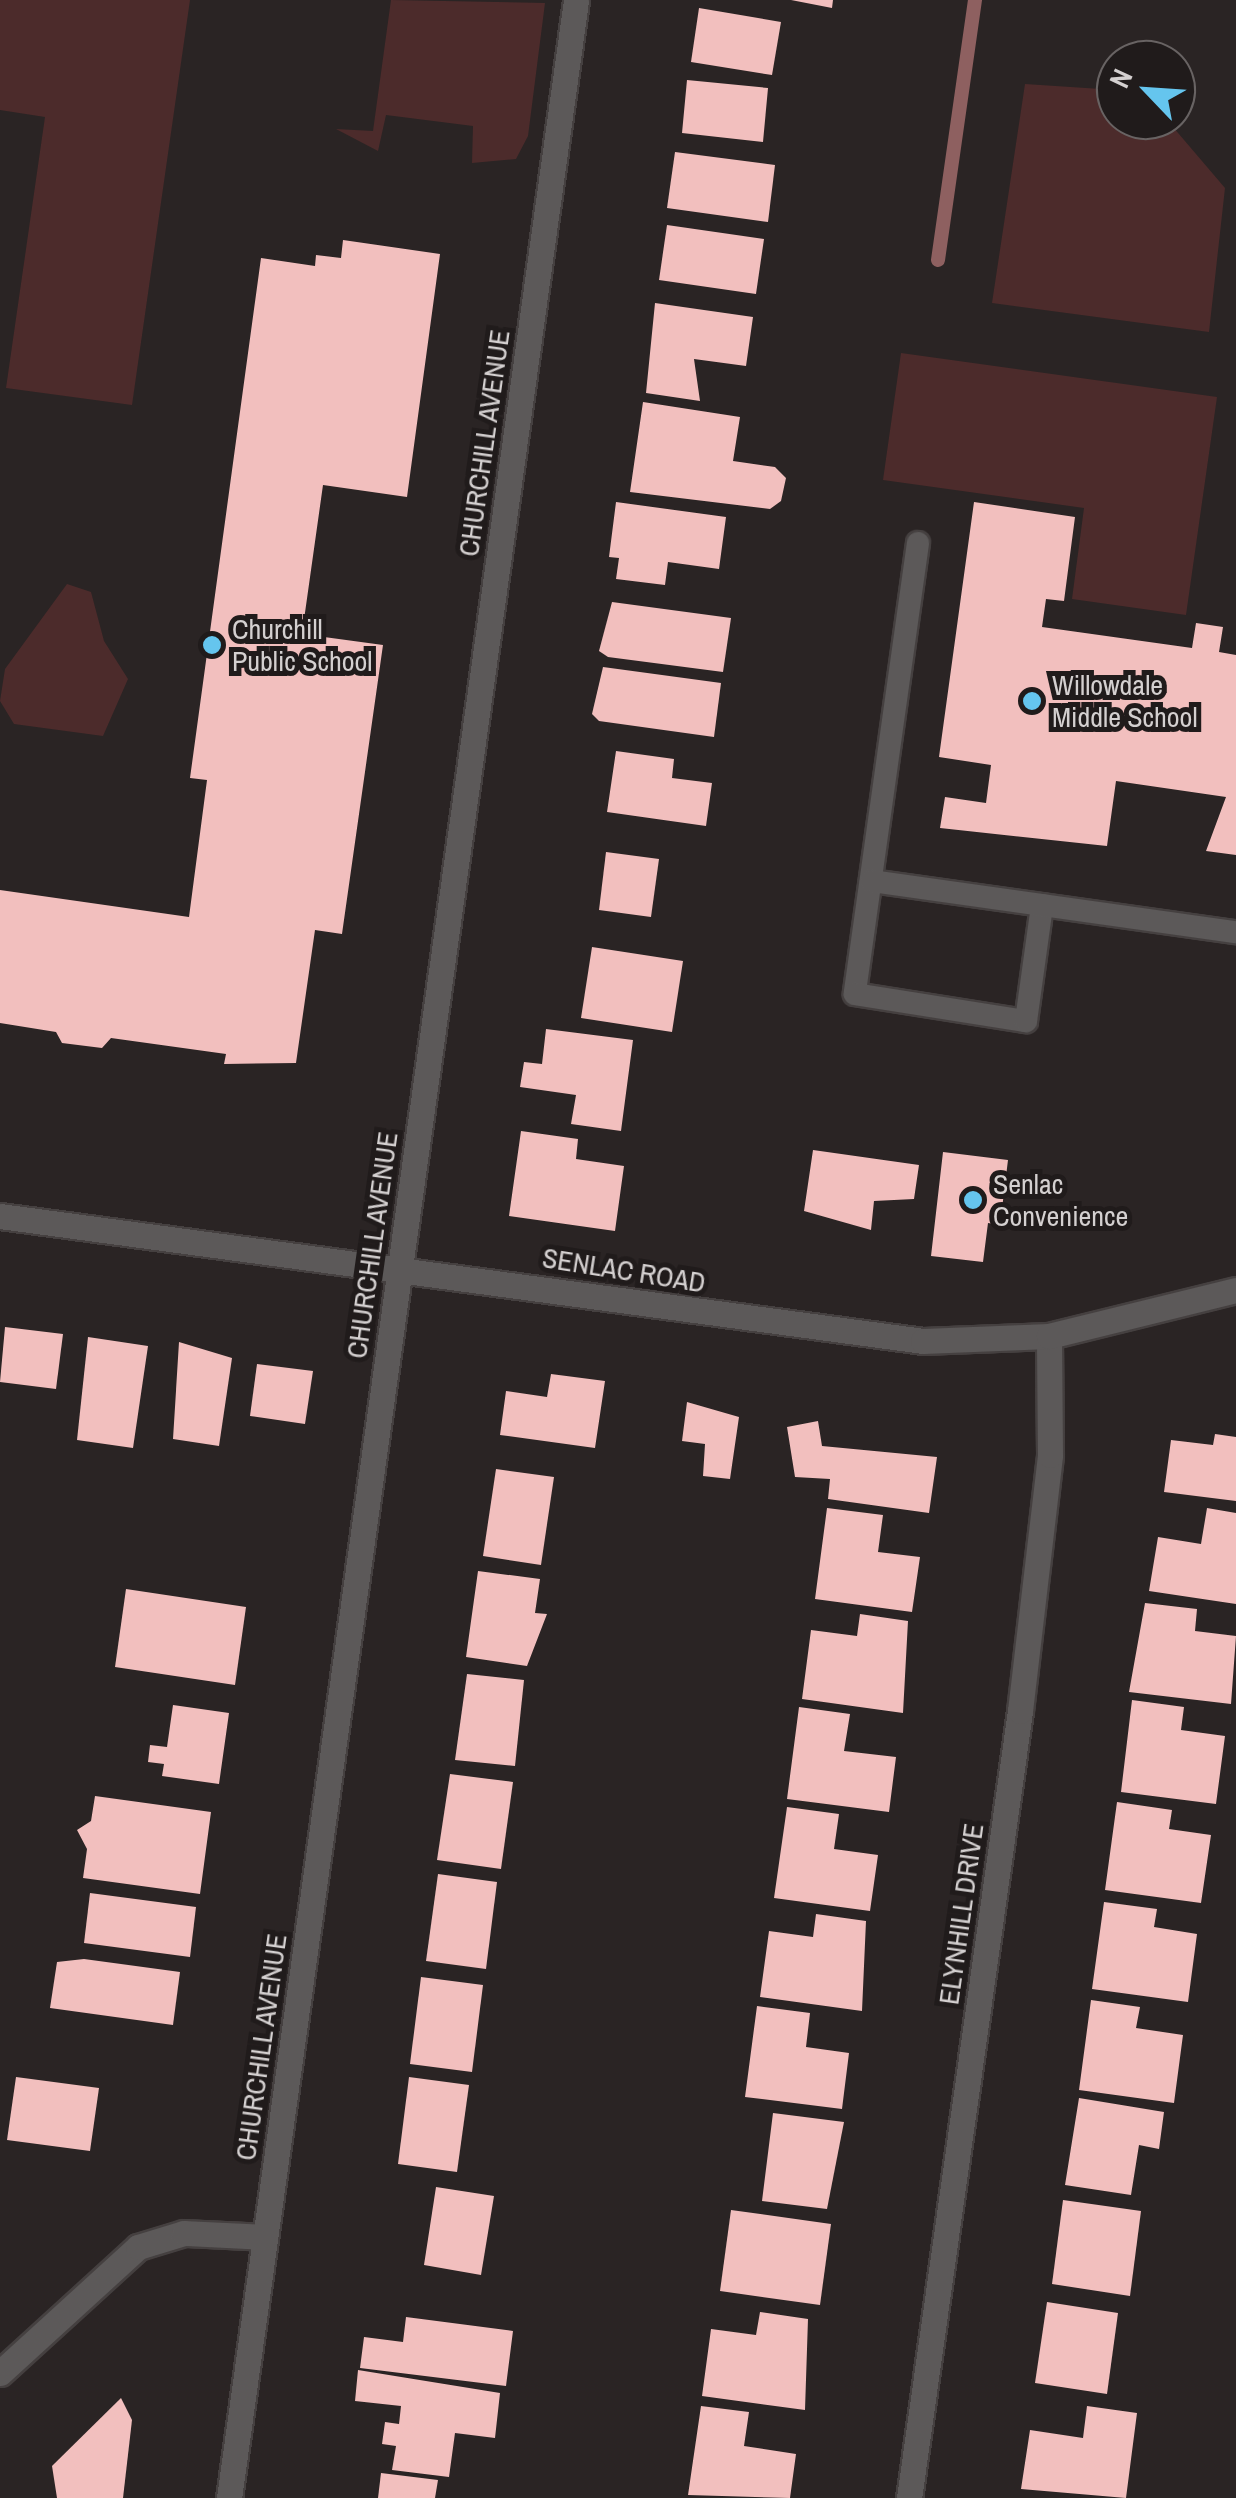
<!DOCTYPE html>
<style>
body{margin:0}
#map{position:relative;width:1236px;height:2498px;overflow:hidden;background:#2a2424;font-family:"Archivo Narrow",sans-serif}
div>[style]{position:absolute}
.green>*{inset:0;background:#4c2b2b}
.stream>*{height:14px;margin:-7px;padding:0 7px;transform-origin:7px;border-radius:7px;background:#8e6060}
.building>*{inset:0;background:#f2bfbe}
.roads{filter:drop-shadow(2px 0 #454040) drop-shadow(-2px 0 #454040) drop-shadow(0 2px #454040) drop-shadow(0 -2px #454040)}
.service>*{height:22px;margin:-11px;padding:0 11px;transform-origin:11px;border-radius:11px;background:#5c5959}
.minor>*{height:25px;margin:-12.5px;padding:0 12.5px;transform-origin:12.5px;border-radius:12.5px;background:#5c5959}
.tertiary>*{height:25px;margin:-12.5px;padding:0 12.5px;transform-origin:12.5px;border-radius:12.5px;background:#5c5959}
.dots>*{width:28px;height:28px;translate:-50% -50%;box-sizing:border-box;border:5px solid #201b1b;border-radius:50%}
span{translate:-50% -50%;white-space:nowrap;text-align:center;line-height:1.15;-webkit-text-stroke:10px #201b1b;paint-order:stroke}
.street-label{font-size:28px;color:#d4d0d0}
.poi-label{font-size:28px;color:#d4d0d0}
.left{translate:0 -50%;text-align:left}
.north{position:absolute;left:1096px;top:40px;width:100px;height:100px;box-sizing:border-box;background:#201b1b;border:2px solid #686363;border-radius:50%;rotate:295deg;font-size:28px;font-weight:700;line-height:40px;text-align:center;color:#d4d0d0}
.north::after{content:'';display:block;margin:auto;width:35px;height:45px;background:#65c5ee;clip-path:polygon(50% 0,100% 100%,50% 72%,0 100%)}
</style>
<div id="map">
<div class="green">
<div style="clip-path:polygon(0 0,190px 0,132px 405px,6px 388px,45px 117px,0 110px)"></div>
<div style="clip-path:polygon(391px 0,545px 3px,528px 136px,516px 159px,472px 163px,473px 126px,386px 115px,378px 151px,336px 129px,373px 131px)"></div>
<div style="clip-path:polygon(1025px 84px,1116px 90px,1116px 120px,1167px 120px,1225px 188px,1209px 332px,992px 303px)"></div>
<div style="clip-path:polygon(901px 353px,1217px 397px,1186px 615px,1072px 599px,1084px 508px,883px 480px)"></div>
<div style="clip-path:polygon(67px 584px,91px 592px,104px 641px,128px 679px,103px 736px,14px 724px,0 701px,5px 669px)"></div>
</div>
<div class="stream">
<div style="left:938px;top:260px;width:263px;rotate:-81.9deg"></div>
</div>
<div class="building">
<div style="clip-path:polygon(791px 0,833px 0,832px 8px)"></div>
<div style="clip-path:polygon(699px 8px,781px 22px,772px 75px,691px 62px)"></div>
<div style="clip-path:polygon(687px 80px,768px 88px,763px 142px,682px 133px)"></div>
<div style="clip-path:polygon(675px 152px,775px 165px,768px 222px,667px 208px)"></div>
<div style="clip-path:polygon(667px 225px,764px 239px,756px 294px,659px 280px)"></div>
<div style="clip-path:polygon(343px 240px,440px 254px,407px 497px,323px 485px,302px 634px,383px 645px,342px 934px,315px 930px,296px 1063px,224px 1064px,226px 1054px,111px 1038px,102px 1048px,62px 1043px,56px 1032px,0 1023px,0 890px,189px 917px,207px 780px,190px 778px,261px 258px,315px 266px,316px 255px,341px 258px)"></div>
<div style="clip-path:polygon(655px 303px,753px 317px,746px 366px,694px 359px,700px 401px,646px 393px)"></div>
<div style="clip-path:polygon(643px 402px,740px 417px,733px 461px,775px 467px,786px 478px,781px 501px,770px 509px,630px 492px)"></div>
<div style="clip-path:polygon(616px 502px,726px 517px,719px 569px,668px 562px,665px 585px,616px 579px,619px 558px,609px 557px)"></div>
<div style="clip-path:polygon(974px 502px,1075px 517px,1064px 601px,1046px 599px,1042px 627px,1192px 648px,1196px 623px,1223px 627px,1219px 652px,1236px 655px,1236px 855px,1206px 851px,1226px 797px,1116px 781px,1107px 846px,940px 828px,945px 797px,986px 803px,991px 765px,939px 757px)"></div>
<div style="clip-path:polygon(612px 602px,731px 618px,723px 672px,608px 657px,599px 651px)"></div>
<div style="clip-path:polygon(603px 667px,721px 683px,714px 737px,599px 721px,592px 714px)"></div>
<div style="clip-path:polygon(616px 751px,674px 759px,672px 778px,712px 783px,706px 826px,607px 812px)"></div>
<div style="clip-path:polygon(606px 852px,659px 859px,651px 917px,599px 910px)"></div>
<div style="clip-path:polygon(592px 947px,683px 961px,672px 1032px,581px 1018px)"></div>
<div style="clip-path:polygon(546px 1029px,633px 1040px,621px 1131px,571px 1124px,576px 1095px,520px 1087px,524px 1062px,542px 1064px)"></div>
<div style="clip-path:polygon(521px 1131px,578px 1139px,576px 1159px,624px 1166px,615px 1231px,509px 1216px)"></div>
<div style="clip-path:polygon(813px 1150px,919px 1165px,914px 1199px,874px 1201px,871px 1230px,804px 1211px)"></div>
<div style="clip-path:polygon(943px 1152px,1008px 1160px,1000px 1225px,988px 1223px,983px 1262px,931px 1256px)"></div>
<div style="clip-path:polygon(5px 1327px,63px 1334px,56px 1389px,0 1382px)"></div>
<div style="clip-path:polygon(88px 1337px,148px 1346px,133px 1448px,77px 1440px)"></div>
<div style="clip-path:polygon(179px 1342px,232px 1358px,219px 1446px,173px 1439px)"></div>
<div style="clip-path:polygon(257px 1364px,313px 1371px,305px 1424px,250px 1416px)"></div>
<div style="clip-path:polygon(551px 1374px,605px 1381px,595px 1448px,500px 1435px,506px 1391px,547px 1397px)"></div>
<div style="clip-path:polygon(687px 1402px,739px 1417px,730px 1479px,703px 1476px,705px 1444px,682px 1441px)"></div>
<div style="clip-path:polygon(818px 1421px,822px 1446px,937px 1457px,929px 1513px,828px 1499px,830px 1479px,795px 1477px,787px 1427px)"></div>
<div style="clip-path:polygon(1215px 1434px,1236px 1437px,1236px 1501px,1164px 1492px,1171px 1440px,1213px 1445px)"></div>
<div style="clip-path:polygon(496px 1469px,554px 1477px,541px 1565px,483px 1556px)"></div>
<div style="clip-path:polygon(827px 1508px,883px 1515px,878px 1552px,920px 1557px,912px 1612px,815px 1599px)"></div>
<div style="clip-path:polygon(1207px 1508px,1236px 1513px,1236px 1604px,1149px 1591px,1158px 1537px,1201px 1544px)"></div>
<div style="clip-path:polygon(478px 1571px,540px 1579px,535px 1613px,547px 1614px,527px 1666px,466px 1657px)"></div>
<div style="clip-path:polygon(126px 1589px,246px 1607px,235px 1685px,115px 1667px)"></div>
<div style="clip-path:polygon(1145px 1603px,1197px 1609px,1195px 1631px,1236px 1636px,1231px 1704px,1129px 1692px)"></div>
<div style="clip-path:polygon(860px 1614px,908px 1621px,903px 1713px,802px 1699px,811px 1630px,857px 1636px)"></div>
<div style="clip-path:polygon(467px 1674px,524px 1680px,515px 1766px,455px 1760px)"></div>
<div style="clip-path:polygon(1132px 1700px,1184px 1707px,1181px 1730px,1225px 1736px,1216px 1804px,1121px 1792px)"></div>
<div style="clip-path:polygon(173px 1705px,229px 1713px,219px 1784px,162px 1776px,164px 1764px,148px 1762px,150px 1745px,167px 1747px)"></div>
<div style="clip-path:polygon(799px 1707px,850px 1714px,844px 1751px,896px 1757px,889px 1812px,787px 1799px)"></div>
<div style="clip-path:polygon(450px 1774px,513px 1782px,501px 1869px,437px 1860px)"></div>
<div style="clip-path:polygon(95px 1796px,211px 1812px,200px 1894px,83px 1878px,87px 1849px,77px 1830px,91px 1821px)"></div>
<div style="clip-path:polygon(1117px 1802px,1172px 1810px,1169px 1829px,1211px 1835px,1201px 1903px,1105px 1890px)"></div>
<div style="clip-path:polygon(787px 1807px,839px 1814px,834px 1849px,878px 1855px,870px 1911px,774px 1898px)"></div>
<div style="clip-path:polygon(438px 1874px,497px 1882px,486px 1969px,426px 1961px)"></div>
<div style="clip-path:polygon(90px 1893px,196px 1907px,190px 1957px,84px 1943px)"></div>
<div style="clip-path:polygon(1104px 1902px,1157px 1909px,1154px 1927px,1197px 1934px,1188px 2002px,1092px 1989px)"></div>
<div style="clip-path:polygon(816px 1914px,866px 1921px,862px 2011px,760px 1997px,769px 1931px,813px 1937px)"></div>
<div style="clip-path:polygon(84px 1959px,180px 1972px,173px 2025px,50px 2008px,57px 1962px)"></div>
<div style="clip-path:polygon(421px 1977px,483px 1985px,472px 2072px,410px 2064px)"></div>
<div style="clip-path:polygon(1091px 2000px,1140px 2007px,1136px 2028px,1183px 2035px,1174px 2103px,1079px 2090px)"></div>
<div style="clip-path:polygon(757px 2006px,810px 2013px,806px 2047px,849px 2053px,842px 2109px,745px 2097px)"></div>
<div style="clip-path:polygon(16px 2077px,99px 2088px,90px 2151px,7px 2140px)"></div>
<div style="clip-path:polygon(409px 2077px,469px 2085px,457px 2172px,398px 2164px)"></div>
<div style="clip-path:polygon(1079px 2098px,1164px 2112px,1159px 2149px,1139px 2145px,1131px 2195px,1065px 2185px)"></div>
<div style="clip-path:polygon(773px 2113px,844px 2122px,827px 2209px,762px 2201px)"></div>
<div style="clip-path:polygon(436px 2187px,494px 2196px,481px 2275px,424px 2265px)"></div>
<div style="clip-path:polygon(1063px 2200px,1141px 2211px,1130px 2296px,1052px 2284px)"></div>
<div style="clip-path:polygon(731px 2210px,831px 2224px,820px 2305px,720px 2291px)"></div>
<div style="clip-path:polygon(1047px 2302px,1118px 2313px,1107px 2394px,1035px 2383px)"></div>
<div style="clip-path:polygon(760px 2312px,808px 2319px,805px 2410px,702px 2396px,711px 2329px,756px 2335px)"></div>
<div style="clip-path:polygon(406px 2317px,513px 2331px,506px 2386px,360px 2368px,364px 2337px,403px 2342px)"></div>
<div style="clip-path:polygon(358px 2370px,500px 2393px,495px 2438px,455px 2433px,449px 2477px,392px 2470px,396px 2446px,382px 2444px,385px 2422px,399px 2424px,401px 2406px,355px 2401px)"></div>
<div style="clip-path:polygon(121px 2398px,132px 2420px,123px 2498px,57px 2498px,52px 2466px)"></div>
<div style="clip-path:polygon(701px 2406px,749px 2412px,744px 2446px,796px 2454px,790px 2498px,688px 2495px)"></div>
<div style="clip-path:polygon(1087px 2406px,1137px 2413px,1126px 2498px,1021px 2489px,1030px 2430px,1083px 2438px)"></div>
<div style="clip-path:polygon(381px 2473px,438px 2480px,435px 2498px,378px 2498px)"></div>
</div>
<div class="roads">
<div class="service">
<div style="left:918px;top:543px;width:455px;rotate:98deg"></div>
<div style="left:855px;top:994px;width:173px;rotate:9deg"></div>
<div style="left:1026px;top:1021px;width:117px;rotate:-82.1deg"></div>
<div style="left:871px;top:881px;width:369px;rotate:8deg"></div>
</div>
<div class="minor">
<div style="left:0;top:2373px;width:187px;rotate:-42.4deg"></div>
<div style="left:138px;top:2247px;width:48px;rotate:-16.9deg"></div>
<div style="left:184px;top:2233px;width:81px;rotate:2.8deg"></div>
<div style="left:229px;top:2498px;width:2522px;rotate:-82.09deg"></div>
<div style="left:909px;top:2498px;width:795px;rotate:-81.97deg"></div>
<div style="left:1020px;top:1711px;width:258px;rotate:-83.3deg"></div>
<div style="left:1050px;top:1455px;width:119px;rotate:-90.5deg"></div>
</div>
<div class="tertiary">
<div style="left:0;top:1216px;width:931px;rotate:7.71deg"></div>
<div style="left:923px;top:1341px;width:126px;rotate:-2.3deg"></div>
<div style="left:1049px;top:1336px;width:193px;rotate:-13.8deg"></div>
</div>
</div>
<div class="dots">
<div style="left:212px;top:645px;background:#65c5ee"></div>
<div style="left:1032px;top:701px;background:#65c5ee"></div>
<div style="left:973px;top:1200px;background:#65c5ee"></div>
</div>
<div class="street-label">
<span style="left:484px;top:443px;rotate:-82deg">CHURCHILL AVENUE</span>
<span style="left:372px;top:1245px;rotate:-82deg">CHURCHILL AVENUE</span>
<span style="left:624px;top:1270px;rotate:9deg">SENLAC ROAD</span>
<span style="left:961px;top:1914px;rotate:-82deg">ELYNHILL DRIVE</span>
<span style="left:261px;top:2047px;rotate:-82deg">CHURCHILL AVENUE</span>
</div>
<div class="poi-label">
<span class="left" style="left:232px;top:645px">Churchill<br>Public School</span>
<span class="left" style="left:1052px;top:701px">Willowdale<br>Middle School</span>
<span class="left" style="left:993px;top:1200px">Senlac<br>Convenience</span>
</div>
<div class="north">N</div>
</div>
